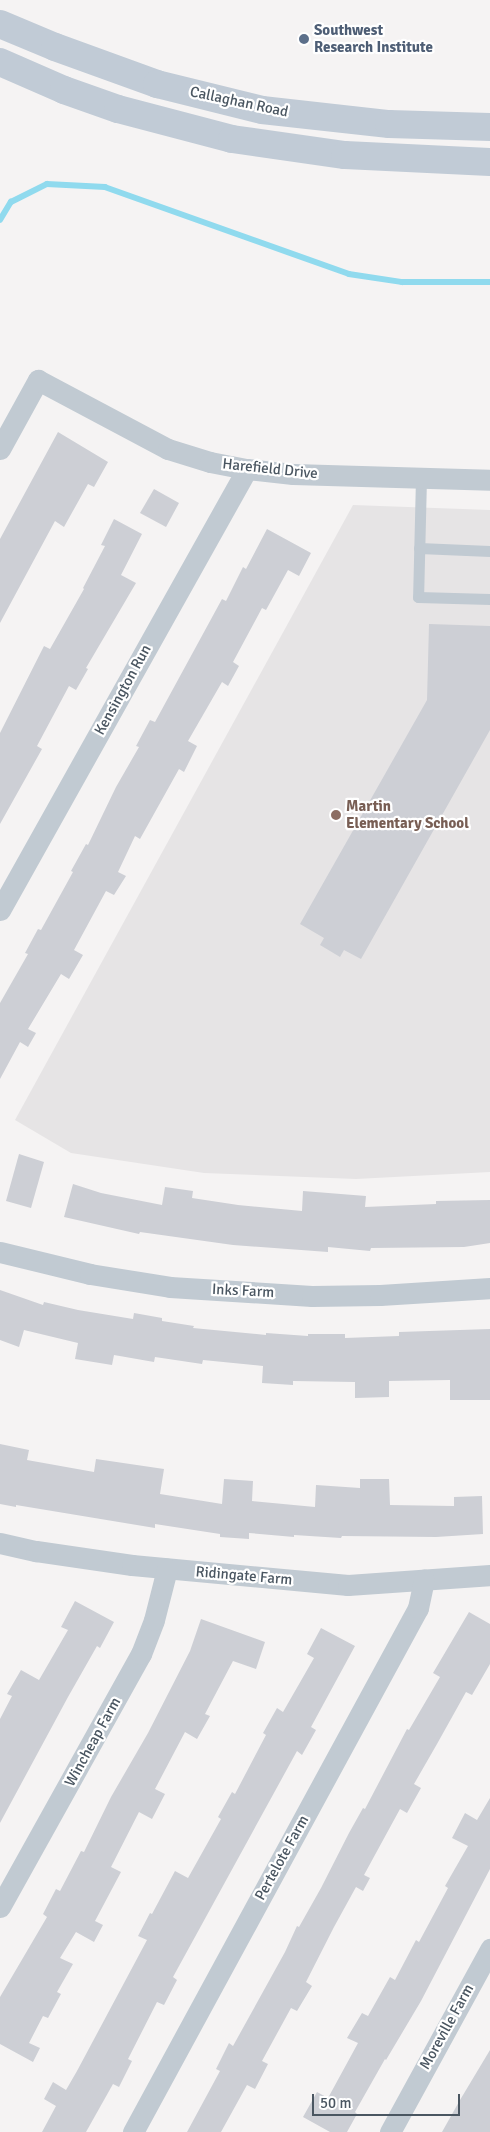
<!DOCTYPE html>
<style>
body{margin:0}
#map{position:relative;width:490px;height:2132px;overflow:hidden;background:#f5f3f3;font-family:Signika,sans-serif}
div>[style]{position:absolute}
.education>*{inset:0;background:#e6e4e5}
.stream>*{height:5.5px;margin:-2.75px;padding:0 2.75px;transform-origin:2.75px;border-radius:2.75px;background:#90daee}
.building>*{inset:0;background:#cdcfd5}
.service>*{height:11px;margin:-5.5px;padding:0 5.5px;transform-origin:5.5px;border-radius:5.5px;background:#c1cad2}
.minor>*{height:21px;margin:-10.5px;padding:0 10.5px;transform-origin:10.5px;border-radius:10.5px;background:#c1cad2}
.secondary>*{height:28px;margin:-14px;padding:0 14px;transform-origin:14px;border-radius:14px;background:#c1cbd6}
.dots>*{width:14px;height:14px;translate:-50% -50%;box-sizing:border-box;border:2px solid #fff;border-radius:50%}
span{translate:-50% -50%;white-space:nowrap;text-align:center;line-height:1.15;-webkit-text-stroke:4.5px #fff;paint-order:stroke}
.service-label{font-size:15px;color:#4e5e75;font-weight:700}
.left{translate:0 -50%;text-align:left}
.street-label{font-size:15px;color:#4a5661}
.education-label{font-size:15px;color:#785e54;font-weight:700}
.scale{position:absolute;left:312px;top:2094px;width:148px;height:22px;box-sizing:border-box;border:2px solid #4a5661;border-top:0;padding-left:6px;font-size:15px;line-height:18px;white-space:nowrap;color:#4a5661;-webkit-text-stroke:4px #fff;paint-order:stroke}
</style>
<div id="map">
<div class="education">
<div style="clip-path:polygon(353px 505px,490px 510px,490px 1172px,356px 1179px,204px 1173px,71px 1153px,15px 1120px)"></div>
</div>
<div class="stream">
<div style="left:0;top:220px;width:21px;rotate:-59deg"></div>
<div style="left:11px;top:202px;width:40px;rotate:-26.6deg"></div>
<div style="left:47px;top:184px;width:58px;rotate:3deg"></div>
<div style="left:105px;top:187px;width:259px;rotate:19.6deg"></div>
<div style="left:349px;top:274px;width:54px;rotate:8.6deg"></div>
<div style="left:402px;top:282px;width:88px"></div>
</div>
<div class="building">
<div style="clip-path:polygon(58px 432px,108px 462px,94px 487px,88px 484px,64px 527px,55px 521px,0 623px,0 539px)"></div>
<div style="clip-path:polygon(154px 489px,179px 503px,166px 527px,140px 513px)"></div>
<div style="clip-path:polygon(114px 519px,142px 534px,121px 575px,136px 583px,86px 668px,88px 669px,76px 690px,69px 686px,37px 746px,42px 749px,0 824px,0 733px,44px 646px,50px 649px,84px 589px,83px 588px,105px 546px,101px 545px)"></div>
<div style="clip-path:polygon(267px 529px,311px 553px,299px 576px,288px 570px,266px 610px,262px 608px,233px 662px,239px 666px,228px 686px,222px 682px,188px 741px,197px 746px,184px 772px,179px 769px,140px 839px,135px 836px,118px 872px,126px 876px,114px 895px,106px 891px,74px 950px,83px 955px,69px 979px,61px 974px,28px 1029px,36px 1033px,28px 1047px,20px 1042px,0 1079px,0 1003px,28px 954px,25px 953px,38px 929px,41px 930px,73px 872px,71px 871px,86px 844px,88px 845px,116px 787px,139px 747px,136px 746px,150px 720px,155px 722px,222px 599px,226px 601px,243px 567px,246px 569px)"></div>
<div style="clip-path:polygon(429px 624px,490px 626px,490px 730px,361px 959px,344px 950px,340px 957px,320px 945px,324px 938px,300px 924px,427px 700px)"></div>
<div style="clip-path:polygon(19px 1154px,44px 1162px,31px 1208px,6px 1201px)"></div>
<div style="clip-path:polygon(73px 1184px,101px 1193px,162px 1205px,165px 1187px,193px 1191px,192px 1198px,238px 1205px,302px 1211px,303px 1191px,366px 1196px,365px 1207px,436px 1204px,436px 1201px,490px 1200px,490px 1243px,464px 1247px,371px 1248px,370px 1251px,328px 1247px,328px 1252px,233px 1245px,140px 1232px,139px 1234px,64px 1217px)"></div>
<div style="clip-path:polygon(0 1290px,43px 1305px,44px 1302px,78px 1310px,133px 1319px,134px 1313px,162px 1318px,162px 1321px,194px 1326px,193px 1328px,266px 1335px,266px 1333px,308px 1336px,308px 1334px,345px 1334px,345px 1338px,399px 1336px,399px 1332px,490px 1329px,490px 1400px,450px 1400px,450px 1380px,389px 1381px,389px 1397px,355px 1398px,355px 1382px,293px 1381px,293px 1385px,262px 1383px,263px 1366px,203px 1360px,202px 1364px,155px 1357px,154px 1362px,114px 1355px,112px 1365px,75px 1359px,78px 1343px,24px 1330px,19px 1347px,0 1340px)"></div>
<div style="clip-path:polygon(0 1444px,29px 1450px,27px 1460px,94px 1472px,96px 1459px,164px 1469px,160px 1494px,222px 1504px,224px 1479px,253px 1481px,252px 1501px,315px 1507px,316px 1485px,360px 1488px,360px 1479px,389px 1479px,390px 1505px,454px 1506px,454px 1497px,482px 1496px,483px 1534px,436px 1537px,342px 1536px,341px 1538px,294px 1535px,294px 1537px,249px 1533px,249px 1539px,220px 1537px,220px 1534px,155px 1524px,155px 1528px,16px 1505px,16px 1507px,0 1504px)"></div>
<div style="clip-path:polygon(75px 1601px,114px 1622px,100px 1648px,97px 1646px,68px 1697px,0 1823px,0 1719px,12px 1696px,7px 1694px,21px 1670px,39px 1680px,68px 1630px,61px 1627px)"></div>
<div style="clip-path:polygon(469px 1612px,490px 1624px,490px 1664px,472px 1695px,466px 1692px,437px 1744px,414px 1784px,421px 1788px,407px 1813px,400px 1809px,364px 1875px,370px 1878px,363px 1891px,356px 1887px,334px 1927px,306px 1982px,312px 1986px,297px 2011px,291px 2008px,262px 2061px,268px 2064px,255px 2089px,247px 2085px,221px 2132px,187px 2132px,220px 2071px,216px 2069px,229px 2043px,233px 2046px,285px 1952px,297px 1926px,299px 1927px,321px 1888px,349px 1833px,363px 1808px,365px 1809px,407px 1729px,409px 1730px,440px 1677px,433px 1673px)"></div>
<div style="clip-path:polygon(201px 1619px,265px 1642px,256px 1669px,233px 1661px,205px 1714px,210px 1716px,197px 1739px,185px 1732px,155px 1789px,165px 1794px,152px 1819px,139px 1812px,111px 1867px,121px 1872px,95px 1921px,103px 1925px,94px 1942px,76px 1932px,60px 1958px,73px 1964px,57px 1992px,61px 1994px,48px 2018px,43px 2016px,29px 2043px,40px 2048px,33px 2062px,0 2044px,0 1997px,47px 1917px,43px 1914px,56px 1889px,60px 1891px,81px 1851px,84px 1852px,111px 1797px,148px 1733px,190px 1651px)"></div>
<div style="clip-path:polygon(321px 1628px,355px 1646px,311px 1727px,316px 1730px,302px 1755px,297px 1751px,173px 1977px,177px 1980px,164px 2005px,157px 2002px,128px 2059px,132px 2061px,119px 2087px,113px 2084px,86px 2132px,42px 2132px,56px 2106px,44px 2099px,53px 2082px,66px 2090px,77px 2071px,147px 1940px,138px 1936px,150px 1913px,152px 1914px,175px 1871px,188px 1878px,221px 1819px,218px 1817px,232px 1792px,235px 1794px,266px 1735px,263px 1733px,277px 1708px,283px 1712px,314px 1658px,307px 1654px)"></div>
<div style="clip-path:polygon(490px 1798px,490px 1869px,421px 2001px,386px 2060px,385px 2059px,355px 2112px,357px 2114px,347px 2132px,330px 2132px,303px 2117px,317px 2092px,328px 2098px,358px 2043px,347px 2038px,362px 2013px,368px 2016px,390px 1977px,395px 1980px,416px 1940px,419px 1942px,448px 1888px,445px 1886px,468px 1846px,452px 1838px,465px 1813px,477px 1820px)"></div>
<div style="clip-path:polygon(490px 2050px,490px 2132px,442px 2132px,460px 2100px)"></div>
</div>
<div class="service">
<div style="left:421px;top:478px;width:119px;rotate:91.4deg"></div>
<div style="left:418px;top:597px;width:72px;rotate:1.6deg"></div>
<div style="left:419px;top:548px;width:71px;rotate:2.4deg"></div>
</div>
<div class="minor">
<div style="left:0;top:449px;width:79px;rotate:-61.2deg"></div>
<div style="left:38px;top:380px;width:147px;rotate:28deg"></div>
<div style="left:168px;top:449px;width:44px;rotate:17.2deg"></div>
<div style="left:210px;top:462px;width:38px;rotate:11deg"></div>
<div style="left:247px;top:469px;width:46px;rotate:6.2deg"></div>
<div style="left:293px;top:474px;width:197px;rotate:1.7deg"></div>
<div style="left:0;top:910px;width:505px;rotate:-60.75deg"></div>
<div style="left:0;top:1252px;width:93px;rotate:13.7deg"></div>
<div style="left:90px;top:1274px;width:81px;rotate:9.2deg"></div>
<div style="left:170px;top:1287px;width:142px;rotate:3.6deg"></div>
<div style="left:312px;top:1296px;width:68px;rotate:-0.8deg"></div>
<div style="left:380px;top:1295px;width:110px;rotate:-3.6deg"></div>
<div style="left:0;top:1543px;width:37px;rotate:13deg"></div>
<div style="left:36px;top:1551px;width:97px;rotate:8.3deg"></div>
<div style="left:132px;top:1565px;width:217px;rotate:5.3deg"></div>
<div style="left:348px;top:1585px;width:142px;rotate:-4deg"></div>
<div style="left:0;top:1907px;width:290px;rotate:-60.9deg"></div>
<div style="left:141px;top:1654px;width:36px;rotate:-69deg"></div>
<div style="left:154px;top:1620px;width:53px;rotate:-75.7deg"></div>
<div style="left:133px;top:2132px;width:596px;rotate:-61.46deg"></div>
<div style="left:418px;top:1608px;width:29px;rotate:-78deg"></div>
<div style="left:390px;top:2132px;width:209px;rotate:-61.3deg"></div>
</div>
<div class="secondary">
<div style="left:0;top:24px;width:60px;rotate:22.7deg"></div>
<div style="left:55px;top:47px;width:109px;rotate:19.9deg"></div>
<div style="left:157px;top:84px;width:108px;rotate:13.9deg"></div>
<div style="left:262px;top:110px;width:128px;rotate:6.3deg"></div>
<div style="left:389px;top:124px;width:101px;rotate:1.7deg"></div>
<div style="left:0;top:62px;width:70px;rotate:23.6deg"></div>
<div style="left:64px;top:90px;width:57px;rotate:19.4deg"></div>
<div style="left:118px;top:109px;width:118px;rotate:14.7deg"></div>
<div style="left:232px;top:139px;width:114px;rotate:8.1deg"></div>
<div style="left:345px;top:155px;width:145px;rotate:2.8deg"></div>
</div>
<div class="dots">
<div style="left:304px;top:39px;background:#5c6f8a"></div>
<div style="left:336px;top:815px;background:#8d6e63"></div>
</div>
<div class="service-label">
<span class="left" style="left:314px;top:39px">Southwest<br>Research Institute</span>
</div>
<div class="street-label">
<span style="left:239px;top:102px;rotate:12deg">Callaghan Road</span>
<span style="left:270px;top:469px;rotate:6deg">Harefield Drive</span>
<span style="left:123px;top:690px;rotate:-61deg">Kensington Run</span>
<span style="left:243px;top:1291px;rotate:3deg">Inks Farm</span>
<span style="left:244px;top:1576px;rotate:5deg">Ridingate Farm</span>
<span style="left:93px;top:1742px;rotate:-61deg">Wincheap Farm</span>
<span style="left:282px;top:1858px;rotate:-61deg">Pertelote Farm</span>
<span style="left:447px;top:2027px;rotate:-61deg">Moreville Farm</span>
</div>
<div class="education-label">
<span class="left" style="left:346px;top:815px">Martin<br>Elementary School</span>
</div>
<div class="scale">50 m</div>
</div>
